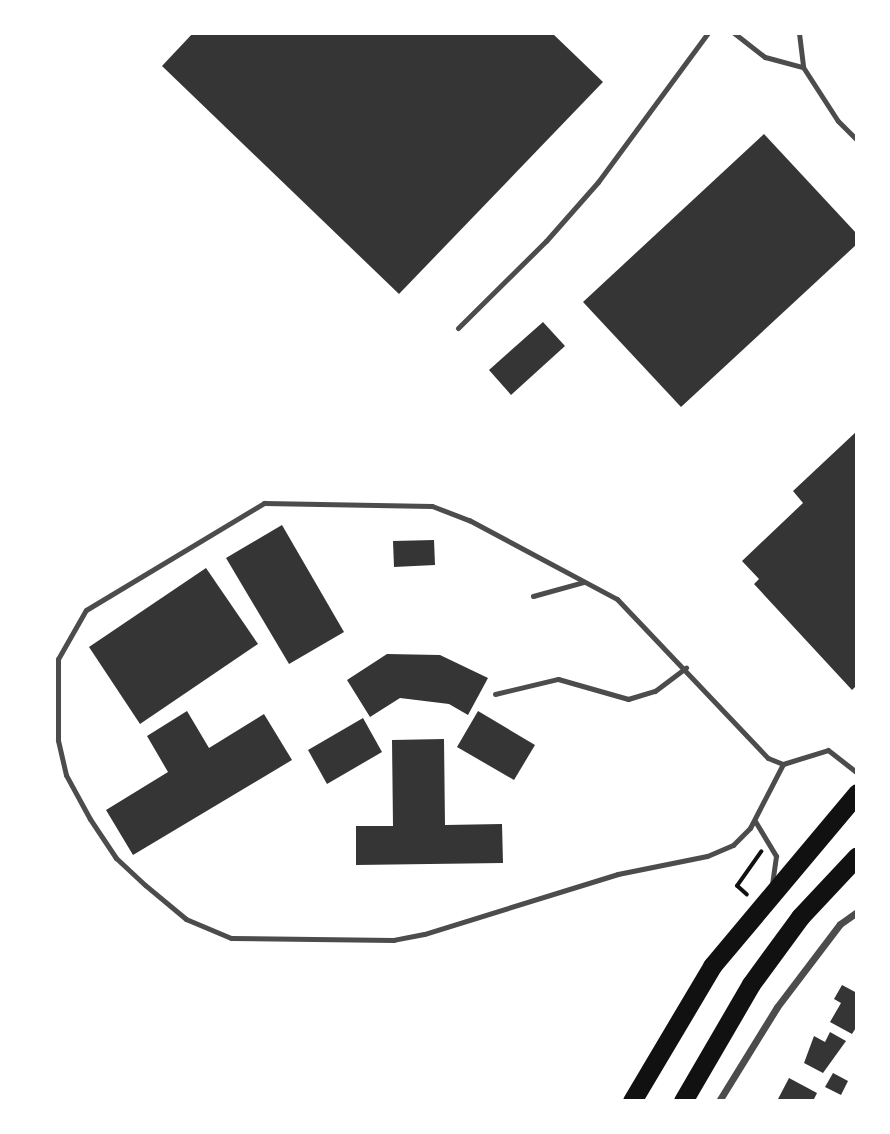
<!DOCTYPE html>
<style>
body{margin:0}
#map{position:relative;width:890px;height:1134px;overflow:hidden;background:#fff;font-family:Helvetica,sans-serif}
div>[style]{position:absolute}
.building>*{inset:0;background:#353535}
.path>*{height:3.5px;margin:-1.75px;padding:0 1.75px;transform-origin:1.75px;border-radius:1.75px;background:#111}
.service>*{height:5px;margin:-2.5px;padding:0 2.5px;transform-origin:2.5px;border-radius:2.5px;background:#4c4c4c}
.minor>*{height:7px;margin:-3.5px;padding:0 3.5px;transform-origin:3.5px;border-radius:3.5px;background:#4c4c4c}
.trunk>*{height:19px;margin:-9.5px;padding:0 9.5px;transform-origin:9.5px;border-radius:9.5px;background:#111}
span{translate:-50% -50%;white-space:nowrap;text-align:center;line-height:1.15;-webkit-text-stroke:5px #fff;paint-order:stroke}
.frame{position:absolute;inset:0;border:35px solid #fff;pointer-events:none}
</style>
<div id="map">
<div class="building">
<div style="clip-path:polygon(193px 33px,552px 33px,603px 82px,399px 294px,162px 66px)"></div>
<div style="clip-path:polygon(764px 134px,857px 234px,857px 244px,681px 407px,583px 302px)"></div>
<div style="clip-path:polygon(543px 322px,565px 346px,511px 395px,489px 370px)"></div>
<div style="clip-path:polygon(857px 431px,857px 685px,852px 690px,754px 584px,759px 579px,742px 561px,803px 503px,793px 491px)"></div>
<div style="clip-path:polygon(282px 525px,344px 632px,289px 664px,226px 558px)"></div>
<div style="clip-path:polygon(434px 540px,435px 565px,394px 567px,393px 541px)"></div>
<div style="clip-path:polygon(206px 568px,258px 644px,140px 724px,89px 647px)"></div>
<div style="clip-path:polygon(387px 654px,440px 655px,488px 678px,468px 715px,449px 704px,400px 698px,370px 717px,347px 680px)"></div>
<div style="clip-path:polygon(187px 711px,209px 748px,264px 714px,292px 760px,133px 855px,106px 810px,168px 772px,147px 736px)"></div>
<div style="clip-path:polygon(478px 711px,535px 745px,514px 780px,457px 747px)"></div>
<div style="clip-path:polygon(363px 718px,382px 752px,327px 784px,308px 750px)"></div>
<div style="clip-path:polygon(444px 739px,445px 825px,502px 824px,503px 863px,356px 865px,356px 826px,393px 826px,392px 740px)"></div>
<div style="clip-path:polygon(842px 985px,857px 993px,857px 1026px,852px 1034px,830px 1022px,841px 1003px,834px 999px)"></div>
<div style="clip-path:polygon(830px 1032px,846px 1041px,823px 1073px,804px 1063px,814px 1036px,825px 1042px)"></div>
<div style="clip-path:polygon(833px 1073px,848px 1081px,841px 1095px,825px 1087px)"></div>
<div style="clip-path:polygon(789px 1078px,817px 1093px,813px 1101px,777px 1101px)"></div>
</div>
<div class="path">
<div style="left:747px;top:895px;width:13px;rotate:-138deg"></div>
<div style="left:737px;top:886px;width:42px;rotate:-54.8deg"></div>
</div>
<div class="service">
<div style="left:734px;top:33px;width:39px;rotate:38deg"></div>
<div style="left:765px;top:57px;width:39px;rotate:15deg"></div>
<div style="left:803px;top:67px;width:64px;rotate:57.1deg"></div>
<div style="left:838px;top:121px;width:27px;rotate:45deg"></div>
<div style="left:799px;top:33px;width:34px;rotate:83deg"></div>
<div style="left:458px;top:328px;width:124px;rotate:-44.7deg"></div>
<div style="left:546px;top:241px;width:79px;rotate:-48.6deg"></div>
<div style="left:598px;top:182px;width:185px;rotate:-53.6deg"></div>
<div style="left:533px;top:596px;width:53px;rotate:-15.4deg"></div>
<div style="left:495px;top:694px;width:65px;rotate:-13.4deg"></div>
<div style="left:558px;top:679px;width:73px;rotate:15.9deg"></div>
<div style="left:628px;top:699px;width:28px;rotate:-17deg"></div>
<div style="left:655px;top:691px;width:39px;rotate:-37deg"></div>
<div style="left:783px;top:764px;width:72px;rotate:117.3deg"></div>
<div style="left:750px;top:828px;width:24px;rotate:135deg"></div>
<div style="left:733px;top:845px;width:28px;rotate:157deg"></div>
<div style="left:707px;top:856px;width:91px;rotate:168.6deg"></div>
<div style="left:618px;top:874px;width:203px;rotate:162.8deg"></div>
<div style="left:424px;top:934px;width:31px;rotate:169deg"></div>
<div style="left:394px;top:940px;width:163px;rotate:-179.3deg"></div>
<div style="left:231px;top:938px;width:49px;rotate:-157.1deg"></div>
<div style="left:186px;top:919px;width:53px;rotate:-140.3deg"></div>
<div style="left:145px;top:885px;width:40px;rotate:-137deg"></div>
<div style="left:116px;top:858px;width:47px;rotate:-123.7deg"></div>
<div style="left:90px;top:819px;width:50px;rotate:-118.6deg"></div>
<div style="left:66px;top:775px;width:36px;rotate:-103deg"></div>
<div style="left:58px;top:740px;width:81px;rotate:-90deg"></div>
<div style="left:58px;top:659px;width:56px;rotate:-60.3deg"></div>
<div style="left:86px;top:610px;width:208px;rotate:-31deg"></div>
<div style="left:264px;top:503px;width:168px;rotate:1deg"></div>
<div style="left:432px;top:506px;width:40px;rotate:21deg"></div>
<div style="left:469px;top:520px;width:168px;rotate:28.1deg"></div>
<div style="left:617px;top:599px;width:219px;rotate:46.5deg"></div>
<div style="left:768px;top:758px;width:16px;rotate:22deg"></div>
<div style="left:783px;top:764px;width:47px;rotate:-17.3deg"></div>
<div style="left:828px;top:750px;width:37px;rotate:38deg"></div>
<div style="left:755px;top:821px;width:41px;rotate:59deg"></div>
<div style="left:776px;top:856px;width:27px;rotate:98deg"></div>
</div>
<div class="minor">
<div style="left:719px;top:1101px;width:110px;rotate:-58.3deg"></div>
<div style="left:777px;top:1007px;width:104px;rotate:-52.8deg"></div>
<div style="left:840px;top:924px;width:21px;rotate:-35deg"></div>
</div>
<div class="trunk">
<div style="left:632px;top:1101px;width:157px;rotate:-59.3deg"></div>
<div style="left:712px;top:966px;width:226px;rotate:-50deg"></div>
<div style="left:683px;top:1101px;width:135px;rotate:-59.8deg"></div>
<div style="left:751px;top:984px;width:83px;rotate:-53.8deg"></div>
<div style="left:800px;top:917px;width:83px;rotate:-46.9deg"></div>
</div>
<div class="frame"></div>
</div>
